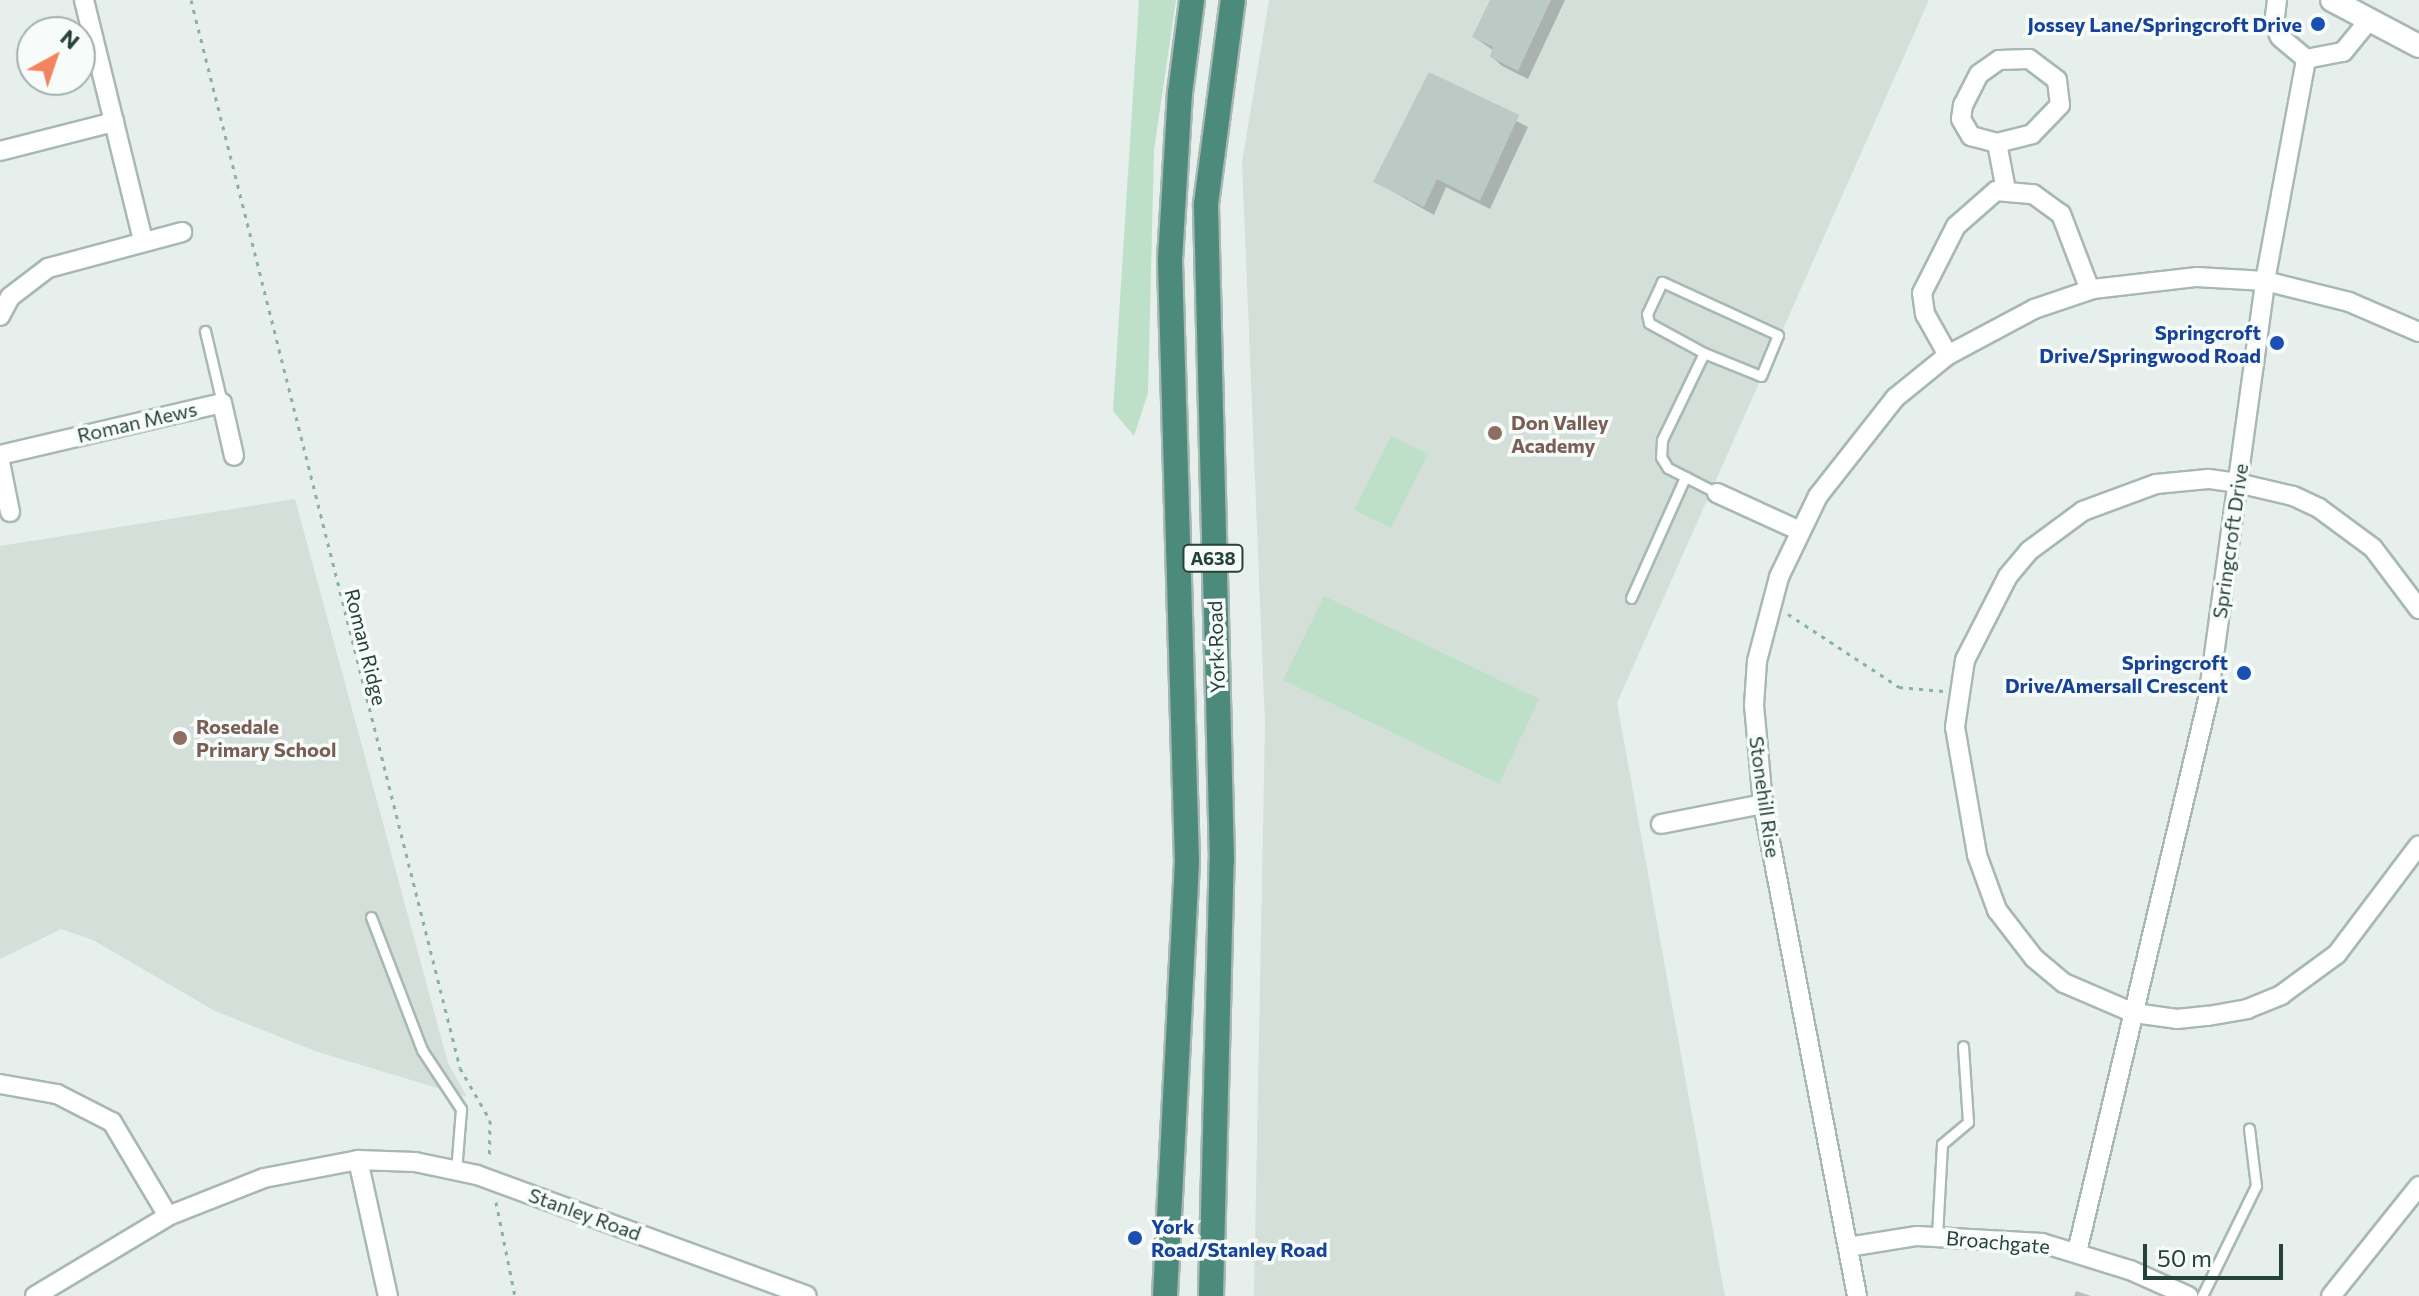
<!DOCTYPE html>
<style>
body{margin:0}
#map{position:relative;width:2419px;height:1296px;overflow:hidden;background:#e6efeb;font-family:Commissioner,sans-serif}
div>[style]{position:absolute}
.built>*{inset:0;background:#d4dfda}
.green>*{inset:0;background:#bfe0c8}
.shadow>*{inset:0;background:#0003}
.building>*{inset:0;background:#bbcac4}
.path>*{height:3px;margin-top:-1.5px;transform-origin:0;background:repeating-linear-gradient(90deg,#86b3a5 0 4px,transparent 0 10px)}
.roads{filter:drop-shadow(2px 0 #a8b8b2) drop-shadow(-2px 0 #a8b8b2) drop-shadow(0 2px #a8b8b2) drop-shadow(0 -2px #a8b8b2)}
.service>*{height:9px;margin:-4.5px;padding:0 4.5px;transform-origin:4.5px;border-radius:4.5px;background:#fff}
.minor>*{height:18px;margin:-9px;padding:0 9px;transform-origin:9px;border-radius:9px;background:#fff}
.tertiary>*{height:22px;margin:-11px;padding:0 11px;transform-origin:11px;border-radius:11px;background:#fff}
.trunk>*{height:24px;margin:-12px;padding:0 12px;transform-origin:12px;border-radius:12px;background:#4c8a7c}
.dots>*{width:22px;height:22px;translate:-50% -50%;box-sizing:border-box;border:4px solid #f7fbf9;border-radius:50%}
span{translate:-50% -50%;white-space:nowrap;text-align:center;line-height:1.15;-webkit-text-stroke:7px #f7fbf9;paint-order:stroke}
.shield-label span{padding:2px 6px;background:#f7fbf9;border:2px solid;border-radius:6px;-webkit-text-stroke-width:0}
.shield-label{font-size:18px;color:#24423a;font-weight:700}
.transit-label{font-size:20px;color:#164399;font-weight:700}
.right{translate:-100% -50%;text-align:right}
.left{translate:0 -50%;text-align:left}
.street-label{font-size:20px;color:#24423a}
.education-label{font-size:20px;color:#785e54;font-weight:700}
.north{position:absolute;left:16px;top:16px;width:80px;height:80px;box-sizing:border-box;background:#f7fbf9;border:2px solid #a3b1ad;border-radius:50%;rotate:40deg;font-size:22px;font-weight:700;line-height:32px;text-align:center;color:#24423a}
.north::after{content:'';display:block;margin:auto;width:28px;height:36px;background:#f4845f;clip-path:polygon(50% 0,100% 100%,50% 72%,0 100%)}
.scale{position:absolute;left:2143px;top:1244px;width:140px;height:36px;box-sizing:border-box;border:4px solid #24423a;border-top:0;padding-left:10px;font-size:24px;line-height:28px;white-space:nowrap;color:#24423a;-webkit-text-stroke:6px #f7fbf9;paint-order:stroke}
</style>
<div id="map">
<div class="built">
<div style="clip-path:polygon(1269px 0,1929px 0,1617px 703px,1725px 1296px,1254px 1296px,1265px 724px,1242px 162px)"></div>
<div style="clip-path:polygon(295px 499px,448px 1063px,467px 1097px,315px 1051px,215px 1011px,93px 940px,61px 929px,0 959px,0 546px)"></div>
</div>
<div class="green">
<div style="clip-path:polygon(1139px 0,1176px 0,1154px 150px,1148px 393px,1134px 436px,1113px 411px)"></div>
<div style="clip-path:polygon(1391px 436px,1428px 454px,1391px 528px,1354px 510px)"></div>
<div style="clip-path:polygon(1324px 596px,1539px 699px,1499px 784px,1283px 680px)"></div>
</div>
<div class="shadow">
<div style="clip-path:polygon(1492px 0,1565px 0,1528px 79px,1502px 66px,1492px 57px,1494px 51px,1474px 37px)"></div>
<div style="clip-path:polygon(1430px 75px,1528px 127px,1490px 209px,1446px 187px,1434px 215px,1376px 182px)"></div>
<div style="clip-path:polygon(2076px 1291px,2091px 1296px,2074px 1296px)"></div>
</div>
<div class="building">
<div style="clip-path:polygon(1490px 0,1551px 0,1518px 71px,1490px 57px,1493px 47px,1472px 37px)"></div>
<div style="clip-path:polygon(1429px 72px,1519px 115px,1480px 201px,1437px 179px,1424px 207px,1373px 182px)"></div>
</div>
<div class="path">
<div style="left:191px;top:0;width:1101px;rotate:75.86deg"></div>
<div style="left:460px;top:1068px;width:60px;rotate:60deg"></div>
<div style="left:490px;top:1120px;width:39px;rotate:91deg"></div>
<div style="left:1788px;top:614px;width:133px;rotate:33.3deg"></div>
<div style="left:1899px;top:687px;width:44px;rotate:5.2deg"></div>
<div style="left:496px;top:1202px;width:96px;rotate:78.6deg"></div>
</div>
<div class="roads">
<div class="service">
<div style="left:205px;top:331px;width:74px;rotate:76.7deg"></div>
<div style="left:1704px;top:353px;width:61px;rotate:22deg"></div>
<div style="left:1761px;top:376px;width:44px;rotate:-67.5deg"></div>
<div style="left:1778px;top:335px;width:128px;rotate:-155.4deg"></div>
<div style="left:1662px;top:282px;width:35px;rotate:115deg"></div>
<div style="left:1647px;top:314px;width:9px;rotate:77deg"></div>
<div style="left:1649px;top:323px;width:63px;rotate:28.6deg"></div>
<div style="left:1704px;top:353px;width:97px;rotate:115.8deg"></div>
<div style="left:1662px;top:440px;width:17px;rotate:93deg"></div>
<div style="left:1661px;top:457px;width:13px;rotate:58deg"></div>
<div style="left:1668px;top:468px;width:55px;rotate:27deg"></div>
<div style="left:1631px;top:598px;width:133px;rotate:-65.9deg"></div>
<div style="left:371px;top:917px;width:142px;rotate:69deg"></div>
<div style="left:422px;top:1050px;width:71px;rotate:56.5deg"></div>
<div style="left:461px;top:1109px;width:62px;rotate:94.6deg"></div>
<div style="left:1937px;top:1236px;width:92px;rotate:-86.9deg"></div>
<div style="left:1942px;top:1144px;width:34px;rotate:-40deg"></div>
<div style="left:1968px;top:1122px;width:76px;rotate:-93.8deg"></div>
<div style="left:2202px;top:1296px;width:123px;rotate:-63.9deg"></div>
<div style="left:2256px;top:1186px;width:58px;rotate:-96.9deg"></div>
</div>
<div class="minor">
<div style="left:84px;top:0;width:248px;rotate:76.2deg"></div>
<div style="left:2277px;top:0;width:24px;rotate:97deg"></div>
<div style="left:2274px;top:24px;width:14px;rotate:65deg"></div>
<div style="left:2280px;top:37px;width:34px;rotate:40deg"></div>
<div style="left:2306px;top:59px;width:38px;rotate:-11deg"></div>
<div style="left:2343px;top:52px;width:43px;rotate:-50.7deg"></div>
<div style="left:1997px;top:143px;width:36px;rotate:-14deg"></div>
<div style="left:2032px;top:134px;width:40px;rotate:-46deg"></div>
<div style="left:2060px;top:105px;width:25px;rotate:-97deg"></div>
<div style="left:2057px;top:80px;width:35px;rotate:-143deg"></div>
<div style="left:2029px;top:59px;width:30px;rotate:178deg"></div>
<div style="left:1999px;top:60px;width:24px;rotate:145deg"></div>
<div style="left:1979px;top:74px;width:35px;rotate:117deg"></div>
<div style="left:1963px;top:105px;width:14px;rotate:98deg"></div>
<div style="left:1961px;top:119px;width:20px;rotate:60deg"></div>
<div style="left:1971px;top:136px;width:27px;rotate:15deg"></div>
<div style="left:1997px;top:143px;width:48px;rotate:79.2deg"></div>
<div style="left:0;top:151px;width:118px;rotate:-14.3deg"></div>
<div style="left:0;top:316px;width:21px;rotate:-62deg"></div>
<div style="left:10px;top:297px;width:48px;rotate:-37.3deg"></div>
<div style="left:48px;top:268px;width:139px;rotate:-15deg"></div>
<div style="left:1948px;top:355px;width:47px;rotate:-119.3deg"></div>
<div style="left:1925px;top:314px;width:21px;rotate:-98deg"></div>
<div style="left:1922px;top:293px;width:75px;rotate:-63.1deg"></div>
<div style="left:1956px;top:226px;width:53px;rotate:-41.2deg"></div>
<div style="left:1996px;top:191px;width:37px;rotate:5deg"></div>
<div style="left:2033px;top:194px;width:34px;rotate:36deg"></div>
<div style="left:2061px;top:214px;width:81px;rotate:69.1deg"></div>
<div style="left:0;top:455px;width:228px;rotate:-13.2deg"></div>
<div style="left:222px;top:403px;width:54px;rotate:77.2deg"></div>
<div style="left:0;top:462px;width:51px;rotate:78.7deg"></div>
<div style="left:1717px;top:493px;width:91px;rotate:24.6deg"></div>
<div style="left:2419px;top:609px;width:76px;rotate:-127deg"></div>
<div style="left:2373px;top:548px;width:67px;rotate:-143.5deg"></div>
<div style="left:2319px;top:508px;width:29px;rotate:-155deg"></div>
<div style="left:2293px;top:496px;width:57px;rotate:-166.7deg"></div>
<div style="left:2238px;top:483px;width:30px;rotate:-172deg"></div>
<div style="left:2208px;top:479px;width:52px;rotate:174.5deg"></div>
<div style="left:2156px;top:484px;width:78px;rotate:159.7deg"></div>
<div style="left:2083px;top:511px;width:67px;rotate:143.5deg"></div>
<div style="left:2029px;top:551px;width:33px;rotate:130deg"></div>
<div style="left:2008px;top:576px;width:94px;rotate:117.1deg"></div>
<div style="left:1965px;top:660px;width:68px;rotate:98.5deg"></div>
<div style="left:1955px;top:727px;width:130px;rotate:80.2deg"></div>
<div style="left:1977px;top:855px;width:59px;rotate:70deg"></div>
<div style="left:1997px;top:910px;width:61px;rotate:52.4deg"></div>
<div style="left:2034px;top:958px;width:39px;rotate:40deg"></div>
<div style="left:2064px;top:983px;width:76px;rotate:23.2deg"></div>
<div style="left:2134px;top:1013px;width:43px;rotate:7.9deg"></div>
<div style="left:2177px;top:1019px;width:31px;rotate:-6deg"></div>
<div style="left:2208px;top:1016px;width:40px;rotate:-10deg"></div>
<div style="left:2247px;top:1009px;width:37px;rotate:-22deg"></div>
<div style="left:2281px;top:995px;width:69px;rotate:-36.2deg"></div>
<div style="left:2337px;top:954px;width:136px;rotate:-53deg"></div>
<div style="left:1661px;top:824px;width:104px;rotate:-11.1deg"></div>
<div style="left:0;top:1084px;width:58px;rotate:10deg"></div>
<div style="left:57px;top:1094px;width:62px;rotate:27deg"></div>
<div style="left:112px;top:1122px;width:109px;rotate:59.2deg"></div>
<div style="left:358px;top:1160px;width:139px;rotate:77.6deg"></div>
<div style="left:1848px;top:1247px;width:70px;rotate:-9.1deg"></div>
<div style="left:1917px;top:1236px;width:125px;rotate:3.2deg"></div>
<div style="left:2042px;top:1243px;width:92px;rotate:17.1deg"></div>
<div style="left:2130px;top:1270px;width:64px;rotate:24.1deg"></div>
<div style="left:2077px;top:1252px;width:568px;rotate:-76.67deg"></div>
<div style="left:2208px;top:699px;width:422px;rotate:-82.2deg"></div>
<div style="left:2265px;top:281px;width:226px;rotate:-79.5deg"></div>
<div style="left:35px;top:1296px;width:155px;rotate:-31deg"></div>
<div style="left:168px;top:1216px;width:103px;rotate:-21.6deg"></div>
<div style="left:264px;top:1178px;width:96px;rotate:-10.8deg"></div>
<div style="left:358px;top:1160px;width:57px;rotate:2deg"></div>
<div style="left:415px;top:1162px;width:63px;rotate:11.8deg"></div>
<div style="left:477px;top:1175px;width:351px;rotate:20.1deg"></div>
<div style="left:1857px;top:1296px;width:501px;rotate:-100.82deg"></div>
<div style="left:1763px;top:804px;width:99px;rotate:-95.2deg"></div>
<div style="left:1754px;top:705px;width:44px;rotate:-86.1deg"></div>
<div style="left:1757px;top:661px;width:87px;rotate:-75.3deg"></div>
<div style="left:1779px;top:577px;width:90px;rotate:-64.3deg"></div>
<div style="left:1818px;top:496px;width:125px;rotate:-51.8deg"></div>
<div style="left:1895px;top:398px;width:68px;rotate:-39.1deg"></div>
<div style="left:1948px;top:355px;width:98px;rotate:-28.1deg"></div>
<div style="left:2034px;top:309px;width:62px;rotate:-18.7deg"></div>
<div style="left:2093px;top:289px;width:105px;rotate:-6.6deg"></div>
<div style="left:2197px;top:277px;width:68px;rotate:3.4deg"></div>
<div style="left:2265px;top:281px;width:87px;rotate:14deg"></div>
<div style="left:2349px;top:302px;width:76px;rotate:23.2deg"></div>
<div style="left:2331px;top:1296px;width:141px;rotate:-51.3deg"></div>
</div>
<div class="tertiary">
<div style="left:2332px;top:0;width:98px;rotate:27.9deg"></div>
</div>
<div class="trunk">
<div style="left:1165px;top:1296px;width:435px;rotate:-87.1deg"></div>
<div style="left:1187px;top:862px;width:602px;rotate:-91.62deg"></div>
<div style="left:1170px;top:260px;width:167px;rotate:-86.6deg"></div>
<div style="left:1180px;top:93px;width:94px;rotate:-82.6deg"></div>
<div style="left:1211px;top:1296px;width:435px;rotate:-88.6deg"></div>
<div style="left:1222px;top:861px;width:657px;rotate:-91.4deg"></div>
<div style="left:1206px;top:204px;width:206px;rotate:-82.5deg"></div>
</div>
</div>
<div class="dots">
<div style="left:2318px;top:24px;background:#1a4fb4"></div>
<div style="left:2277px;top:343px;background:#1a4fb4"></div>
<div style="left:1495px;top:433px;background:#8d6e63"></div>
<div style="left:2244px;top:673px;background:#1a4fb4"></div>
<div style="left:180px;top:738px;background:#8d6e63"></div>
<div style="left:1135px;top:1238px;background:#1a4fb4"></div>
</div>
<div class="shield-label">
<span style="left:1213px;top:558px">A638</span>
</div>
<div class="transit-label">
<span class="right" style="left:2302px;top:24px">Jossey Lane/Springcroft Drive</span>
<span class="right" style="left:2261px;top:344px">Springcroft<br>Drive/Springwood Road</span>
<span class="right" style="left:2228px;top:674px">Springcroft<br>Drive/Amersall Crescent</span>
<span class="left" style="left:1151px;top:1238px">York<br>Road/Stanley Road</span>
</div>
<div class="street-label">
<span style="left:137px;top:422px;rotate:-13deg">Roman Mews</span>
<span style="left:2230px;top:541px;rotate:-82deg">Springcroft Drive</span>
<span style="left:366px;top:647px;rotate:76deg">Roman Ridge</span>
<span style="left:1216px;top:647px;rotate:-92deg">York Road</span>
<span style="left:1765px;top:797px;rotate:82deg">Stonehill Rise</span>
<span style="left:585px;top:1214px;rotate:20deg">Stanley Road</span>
<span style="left:1998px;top:1242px;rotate:5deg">Broachgate</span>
</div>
<div class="education-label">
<span class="left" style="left:1511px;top:434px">Don Valley<br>Academy</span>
<span class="left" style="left:196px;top:738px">Rosedale<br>Primary School</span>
</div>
<div class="north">N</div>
<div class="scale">50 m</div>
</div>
